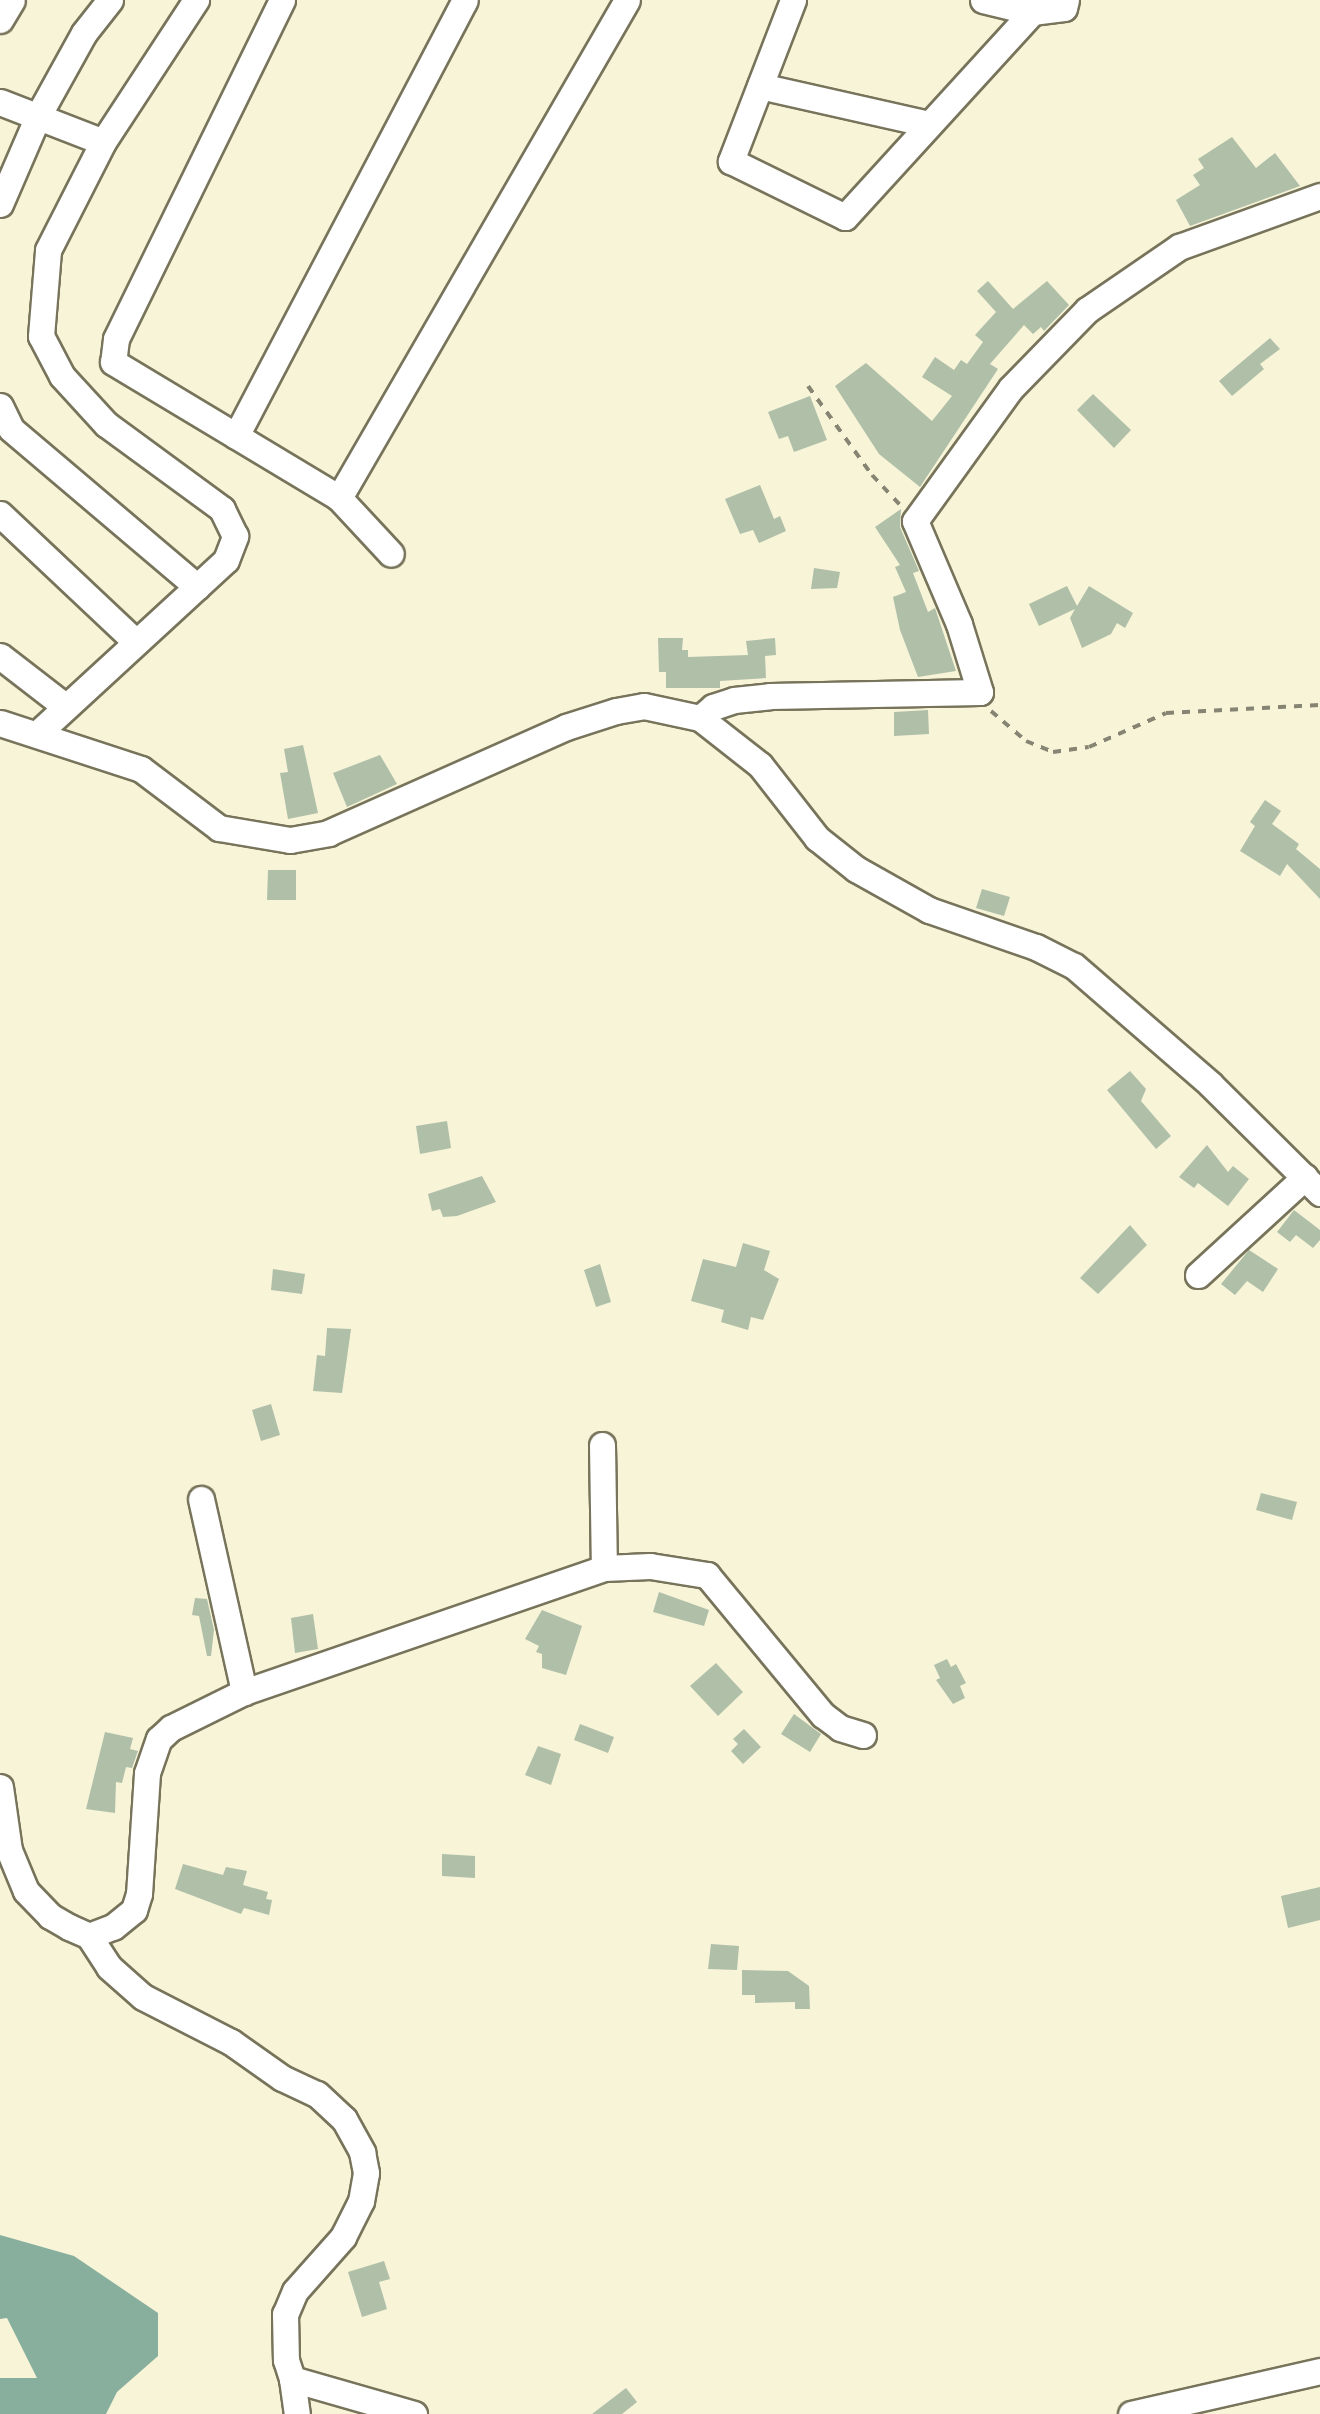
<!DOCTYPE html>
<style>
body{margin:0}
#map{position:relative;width:1320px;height:2414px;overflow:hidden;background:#f7f4d8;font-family:Karla,sans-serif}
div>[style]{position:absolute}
.water>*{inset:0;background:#88ae9d}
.building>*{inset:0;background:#b0bfa8}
.path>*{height:4px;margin-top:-2px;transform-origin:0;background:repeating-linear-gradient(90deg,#868472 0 8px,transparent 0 16px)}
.roads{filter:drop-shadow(2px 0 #77745b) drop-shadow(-2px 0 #77745b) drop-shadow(0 2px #77745b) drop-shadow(0 -2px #77745b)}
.minor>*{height:25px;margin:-12.5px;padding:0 12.5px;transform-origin:12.5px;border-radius:12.5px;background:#fff}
span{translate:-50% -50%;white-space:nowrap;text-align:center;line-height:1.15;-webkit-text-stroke:8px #f7f4d8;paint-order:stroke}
</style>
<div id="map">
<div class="water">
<div style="clip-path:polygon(0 2235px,74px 2256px,158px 2313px,158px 2356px,117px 2392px,106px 2414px,0 2414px,0 2378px,37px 2378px,7px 2318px,0 2319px)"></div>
</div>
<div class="building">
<div style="clip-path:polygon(1232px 137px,1256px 168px,1275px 153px,1300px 186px,1190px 226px,1176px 200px,1200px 185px,1193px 175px,1204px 168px,1198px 159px)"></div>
<div style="clip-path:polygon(988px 281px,1013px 309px,1047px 281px,1069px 305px,1044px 331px,1041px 327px,1033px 334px,1024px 325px,990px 364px,998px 369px,920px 487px,879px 454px,835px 386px,866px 363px,932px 421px,952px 396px,922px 377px,935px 357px,954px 370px,961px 360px,967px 364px,983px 342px,975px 335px,996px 312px,977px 291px)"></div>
<div style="clip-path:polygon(1270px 338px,1280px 349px,1260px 364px,1264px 369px,1232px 396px,1219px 381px)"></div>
<div style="clip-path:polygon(1093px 394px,1131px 430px,1114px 448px,1077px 410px)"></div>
<div style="clip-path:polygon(810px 396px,827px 440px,794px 452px,788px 436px,779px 439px,768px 412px)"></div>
<div style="clip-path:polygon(760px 485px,774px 519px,780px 516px,786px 531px,759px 543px,753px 530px,740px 534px,725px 499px)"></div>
<div style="clip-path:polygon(901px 509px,900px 527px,919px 571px,913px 573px,928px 612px,935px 608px,956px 671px,918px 677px,900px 630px,893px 597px,906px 592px,895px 567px,900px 565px,875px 527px)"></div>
<div style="clip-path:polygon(814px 568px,840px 572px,837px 588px,811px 589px)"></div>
<div style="clip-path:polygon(1067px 586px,1077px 606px,1089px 586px,1133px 613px,1125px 628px,1117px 623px,1111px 634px,1082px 648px,1070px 618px,1075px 609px,1039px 626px,1029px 604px)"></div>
<div style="clip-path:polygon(658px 638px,683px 638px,682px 650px,688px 650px,688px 657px,748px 655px,746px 641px,775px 638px,776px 655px,765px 656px,766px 678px,720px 681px,720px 688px,666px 688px,666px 672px,659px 672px)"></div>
<div style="clip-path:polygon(928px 710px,929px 734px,894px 736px,894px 712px)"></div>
<div style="clip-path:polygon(303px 745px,318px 813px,288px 819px,280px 773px,288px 772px,284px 749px)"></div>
<div style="clip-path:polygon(380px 755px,397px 784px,347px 807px,333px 773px)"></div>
<div style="clip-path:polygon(1265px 800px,1281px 811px,1272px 824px,1299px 844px,1296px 849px,1320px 869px,1320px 899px,1287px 864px,1280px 876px,1240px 851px,1255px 826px,1250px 822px)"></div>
<div style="clip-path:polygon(268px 870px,296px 870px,296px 900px,267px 900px)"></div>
<div style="clip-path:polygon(982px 889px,1010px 897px,1004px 916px,976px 908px)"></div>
<div style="clip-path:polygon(1130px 1071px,1146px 1089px,1141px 1101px,1171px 1136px,1156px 1149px,1107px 1090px)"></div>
<div style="clip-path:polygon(447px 1121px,451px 1148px,420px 1154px,416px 1126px)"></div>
<div style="clip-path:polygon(1207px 1145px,1228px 1172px,1233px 1166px,1249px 1179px,1228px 1206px,1198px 1183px,1194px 1188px,1179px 1177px)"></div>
<div style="clip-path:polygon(482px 1176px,496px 1202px,457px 1216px,443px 1217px,440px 1209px,432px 1211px,428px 1194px)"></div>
<div style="clip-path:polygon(1294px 1210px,1320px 1230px,1320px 1240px,1313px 1248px,1296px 1235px,1290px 1242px,1277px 1232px)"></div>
<div style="clip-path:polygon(1130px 1225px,1147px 1245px,1098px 1294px,1080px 1278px)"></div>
<div style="clip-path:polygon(743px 1243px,770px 1251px,764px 1270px,779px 1279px,763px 1320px,751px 1317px,748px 1330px,721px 1322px,724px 1310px,691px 1301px,703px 1259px,736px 1267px)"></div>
<div style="clip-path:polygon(1249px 1250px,1278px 1269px,1263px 1292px,1247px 1281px,1235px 1295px,1221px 1284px)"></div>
<div style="clip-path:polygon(600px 1264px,611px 1302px,596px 1307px,584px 1270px)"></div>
<div style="clip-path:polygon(273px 1269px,305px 1274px,302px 1294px,271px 1290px)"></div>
<div style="clip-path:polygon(327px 1328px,351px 1329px,342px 1393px,313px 1391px,317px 1355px,325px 1356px)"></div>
<div style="clip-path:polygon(271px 1404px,280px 1435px,261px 1441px,252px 1410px)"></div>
<div style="clip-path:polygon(1261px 1493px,1297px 1502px,1292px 1520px,1256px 1510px)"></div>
<div style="clip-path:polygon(659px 1592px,709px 1610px,704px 1626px,653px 1612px)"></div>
<div style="clip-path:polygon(195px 1598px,207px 1599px,214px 1630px,211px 1656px,207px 1656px,199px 1616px,192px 1615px)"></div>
<div style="clip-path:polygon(542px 1610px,582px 1626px,566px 1675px,542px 1668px,542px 1654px,536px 1652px,539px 1646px,525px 1639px)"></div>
<div style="clip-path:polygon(313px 1614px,318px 1649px,295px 1653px,291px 1618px)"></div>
<div style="clip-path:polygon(947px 1659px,951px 1667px,956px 1664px,966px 1683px,960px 1686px,965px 1698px,953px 1704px,936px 1680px,940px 1678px,934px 1665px)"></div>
<div style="clip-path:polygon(716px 1663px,743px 1692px,718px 1716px,690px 1686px)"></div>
<div style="clip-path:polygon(794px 1714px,821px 1734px,810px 1752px,781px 1734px)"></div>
<div style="clip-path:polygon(580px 1724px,614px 1737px,608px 1753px,574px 1740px)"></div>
<div style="clip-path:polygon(744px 1729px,761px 1747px,743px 1764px,731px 1751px,738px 1744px,733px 1739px)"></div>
<div style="clip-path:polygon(105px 1732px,133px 1738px,130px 1749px,138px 1751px,132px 1768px,126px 1767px,122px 1783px,116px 1782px,115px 1813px,86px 1809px)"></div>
<div style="clip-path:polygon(538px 1746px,561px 1754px,551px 1785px,525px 1775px)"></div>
<div style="clip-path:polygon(442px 1854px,475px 1856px,475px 1878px,442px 1876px)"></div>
<div style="clip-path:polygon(183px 1864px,223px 1875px,226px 1867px,247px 1871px,243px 1885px,268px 1892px,266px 1899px,272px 1900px,269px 1915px,244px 1908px,241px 1914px,175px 1889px)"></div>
<div style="clip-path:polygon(1320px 1887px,1320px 1920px,1288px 1928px,1281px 1896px)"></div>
<div style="clip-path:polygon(711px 1944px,739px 1946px,737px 1970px,708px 1969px)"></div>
<div style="clip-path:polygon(742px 1970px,788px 1971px,809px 1986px,810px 2009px,795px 2009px,795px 2002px,755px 2003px,755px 1995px,742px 1995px)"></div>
<div style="clip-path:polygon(384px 2261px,390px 2279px,379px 2282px,387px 2309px,362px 2317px,348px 2272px)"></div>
<div style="clip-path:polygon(626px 2388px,637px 2402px,622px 2414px,592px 2414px)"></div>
</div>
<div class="path">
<div style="left:808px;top:386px;width:110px;rotate:54.3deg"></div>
<div style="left:872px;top:475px;width:44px;rotate:46.8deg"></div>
<div style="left:991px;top:711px;width:46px;rotate:40.6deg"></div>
<div style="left:1026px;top:741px;width:29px;rotate:22deg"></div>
<div style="left:1053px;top:752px;width:36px;rotate:-8deg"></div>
<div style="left:1089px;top:747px;width:84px;rotate:-23.8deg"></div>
<div style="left:1166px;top:713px;width:154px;rotate:-3deg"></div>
</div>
<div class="roads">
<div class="minor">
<div style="left:282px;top:0;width:377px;rotate:116.1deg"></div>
<div style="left:116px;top:339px;width:23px;rotate:97deg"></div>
<div style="left:113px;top:362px;width:264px;rotate:31deg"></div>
<div style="left:339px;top:498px;width:76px;rotate:47.1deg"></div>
<div style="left:793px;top:0;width:173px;rotate:111.1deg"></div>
<div style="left:731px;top:161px;width:127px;rotate:26.2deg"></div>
<div style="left:845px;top:217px;width:277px;rotate:-47.6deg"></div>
<div style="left:1032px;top:12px;width:32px;rotate:-7deg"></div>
<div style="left:1064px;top:8px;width:8px;rotate:-76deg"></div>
<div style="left:983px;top:0;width:50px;rotate:13.8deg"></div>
<div style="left:0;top:20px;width:23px;rotate:-59deg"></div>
<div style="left:760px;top:86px;width:173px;rotate:12.7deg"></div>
<div style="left:0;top:102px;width:110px;rotate:21.2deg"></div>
<div style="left:103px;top:142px;width:170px;rotate:-56.8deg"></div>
<div style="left:0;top:204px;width:96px;rotate:-66.6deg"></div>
<div style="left:38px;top:116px;width:95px;rotate:-61deg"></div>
<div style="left:84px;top:33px;width:42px;rotate:-51.8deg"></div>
<div style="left:0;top:406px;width:25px;rotate:64deg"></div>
<div style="left:11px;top:429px;width:244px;rotate:40.3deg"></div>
<div style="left:236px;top:436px;width:492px;rotate:-62.3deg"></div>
<div style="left:339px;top:498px;width:575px;rotate:-59.96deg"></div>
<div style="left:0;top:514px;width:187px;rotate:43.3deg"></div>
<div style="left:0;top:656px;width:83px;rotate:37.7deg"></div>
<div style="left:700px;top:718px;width:17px;rotate:-40deg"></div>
<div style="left:713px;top:707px;width:22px;rotate:-18deg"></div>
<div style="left:734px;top:700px;width:36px;rotate:-6deg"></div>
<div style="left:770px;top:696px;width:210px;rotate:-1.1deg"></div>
<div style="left:980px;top:692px;width:71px;rotate:-107.2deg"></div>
<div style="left:959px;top:624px;width:112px;rotate:-113.1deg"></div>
<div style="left:915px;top:521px;width:164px;rotate:-54.2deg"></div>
<div style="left:1011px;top:388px;width:109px;rotate:-45.7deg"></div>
<div style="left:1087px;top:310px;width:112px;rotate:-34.4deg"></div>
<div style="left:1179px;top:247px;width:150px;rotate:-19.9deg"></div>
<div style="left:0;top:723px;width:148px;rotate:18.1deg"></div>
<div style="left:141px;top:769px;width:98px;rotate:37.1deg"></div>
<div style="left:219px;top:828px;width:72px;rotate:9.6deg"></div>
<div style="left:290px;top:840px;width:39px;rotate:-10deg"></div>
<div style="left:328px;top:833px;width:261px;rotate:-24deg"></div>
<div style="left:566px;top:727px;width:52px;rotate:-17.7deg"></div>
<div style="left:616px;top:711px;width:28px;rotate:-10deg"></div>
<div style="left:644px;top:706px;width:57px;rotate:12.1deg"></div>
<div style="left:700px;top:718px;width:76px;rotate:38.1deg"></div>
<div style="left:760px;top:765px;width:93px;rotate:52deg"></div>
<div style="left:817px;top:838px;width:50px;rotate:38.5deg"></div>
<div style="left:856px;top:869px;width:84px;rotate:29.3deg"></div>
<div style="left:929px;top:910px;width:113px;rotate:19.1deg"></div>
<div style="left:1036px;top:947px;width:42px;rotate:26.6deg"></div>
<div style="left:1074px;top:966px;width:180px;rotate:40.9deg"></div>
<div style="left:1210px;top:1084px;width:155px;rotate:44.7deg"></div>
<div style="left:38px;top:733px;width:255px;rotate:-42.6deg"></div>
<div style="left:226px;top:560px;width:26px;rotate:-69deg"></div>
<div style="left:235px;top:536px;width:30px;rotate:-116deg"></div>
<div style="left:222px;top:509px;width:144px;rotate:-143.8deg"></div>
<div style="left:106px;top:424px;width:65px;rotate:-132.5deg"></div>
<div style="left:62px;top:376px;width:45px;rotate:-117.7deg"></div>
<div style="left:41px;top:336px;width:86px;rotate:-85.3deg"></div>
<div style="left:48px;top:250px;width:121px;rotate:-63deg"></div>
<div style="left:1198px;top:1275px;width:145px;rotate:-42.5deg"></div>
<div style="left:602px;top:1445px;width:123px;rotate:89.1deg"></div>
<div style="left:201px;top:1499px;width:198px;rotate:77.4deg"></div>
<div style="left:0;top:1787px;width:64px;rotate:81.9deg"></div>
<div style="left:9px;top:1850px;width:44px;rotate:67.5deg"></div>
<div style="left:26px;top:1891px;width:35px;rotate:46deg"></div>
<div style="left:50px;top:1916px;width:22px;rotate:30deg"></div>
<div style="left:69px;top:1927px;width:22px;rotate:24deg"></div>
<div style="left:89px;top:1936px;width:26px;rotate:-21deg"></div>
<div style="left:113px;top:1927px;width:27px;rotate:-39deg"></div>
<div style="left:134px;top:1910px;width:17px;rotate:-73deg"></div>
<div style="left:139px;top:1894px;width:121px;rotate:-86.2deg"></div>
<div style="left:147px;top:1773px;width:36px;rotate:-71deg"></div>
<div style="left:159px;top:1739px;width:16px;rotate:-43deg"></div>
<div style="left:171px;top:1728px;width:81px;rotate:-26.3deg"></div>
<div style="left:244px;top:1692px;width:381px;rotate:-19deg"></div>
<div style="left:604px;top:1568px;width:46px;rotate:-2.5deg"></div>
<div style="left:650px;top:1566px;width:58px;rotate:9deg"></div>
<div style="left:707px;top:1575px;width:182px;rotate:50.4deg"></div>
<div style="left:823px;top:1715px;width:21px;rotate:37deg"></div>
<div style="left:840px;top:1728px;width:24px;rotate:17deg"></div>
<div style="left:89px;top:1936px;width:37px;rotate:57deg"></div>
<div style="left:109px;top:1967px;width:45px;rotate:41.4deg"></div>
<div style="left:143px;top:1997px;width:99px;rotate:27.1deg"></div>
<div style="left:231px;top:2042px;width:62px;rotate:35.2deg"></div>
<div style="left:282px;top:2078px;width:38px;rotate:25deg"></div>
<div style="left:317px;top:2094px;width:37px;rotate:43deg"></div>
<div style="left:344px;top:2119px;width:38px;rotate:61deg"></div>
<div style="left:362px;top:2152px;width:21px;rotate:79deg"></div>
<div style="left:366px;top:2173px;width:28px;rotate:100deg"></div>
<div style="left:361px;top:2201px;width:40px;rotate:116.6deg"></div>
<div style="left:343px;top:2237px;width:72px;rotate:131.6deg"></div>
<div style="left:295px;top:2291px;width:25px;rotate:113deg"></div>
<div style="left:285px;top:2314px;width:46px;rotate:88.8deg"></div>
<div style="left:286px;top:2360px;width:20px;rotate:72deg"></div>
<div style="left:292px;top:2379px;width:127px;rotate:16deg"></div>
<div style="left:292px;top:2379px;width:35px;rotate:82deg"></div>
<div style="left:1131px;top:2414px;width:194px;rotate:-12.8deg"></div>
</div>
</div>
</div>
